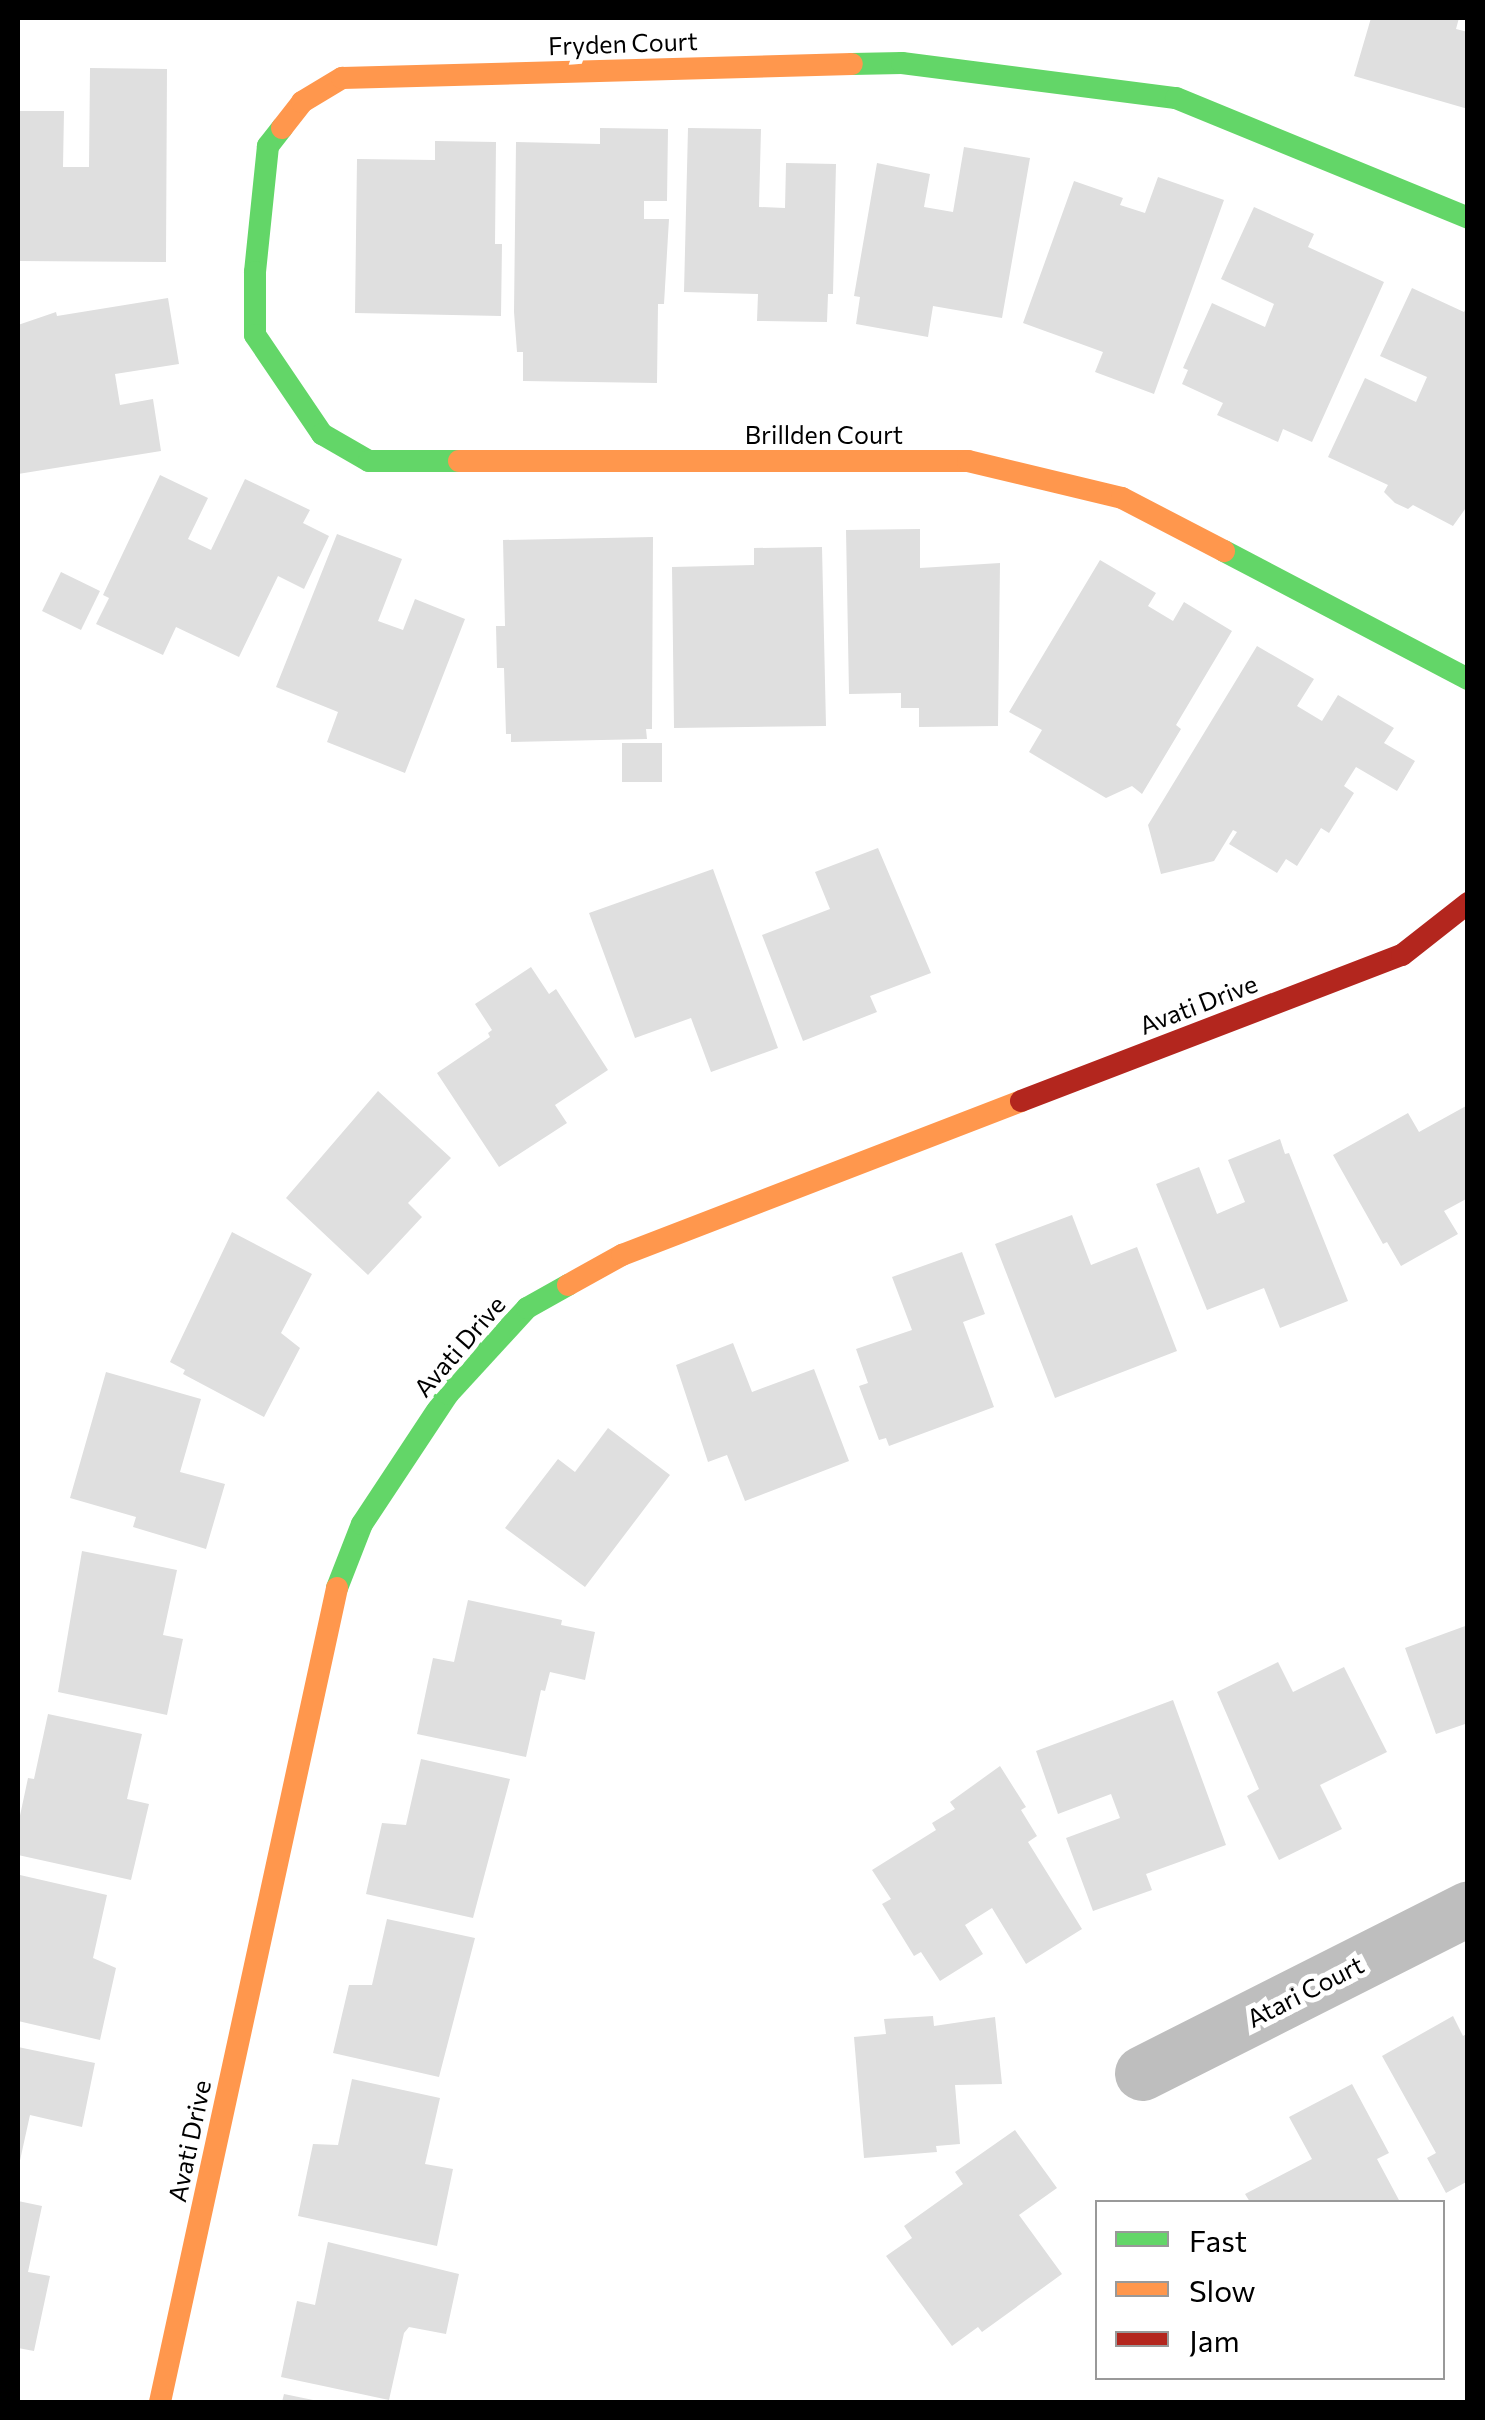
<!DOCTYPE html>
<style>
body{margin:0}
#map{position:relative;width:1485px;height:2420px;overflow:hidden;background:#fff;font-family:Commissioner,sans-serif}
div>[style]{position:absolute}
.building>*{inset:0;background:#dfdfdf}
.street>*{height:55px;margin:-27.5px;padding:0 27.5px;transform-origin:27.5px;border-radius:27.5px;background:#bebebe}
.fast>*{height:22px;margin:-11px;padding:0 11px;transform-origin:11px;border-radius:11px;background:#63d668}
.slow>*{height:22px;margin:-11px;padding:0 11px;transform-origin:11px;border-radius:11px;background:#ff974d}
.jam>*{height:22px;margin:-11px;padding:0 11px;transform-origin:11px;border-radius:11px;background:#b3261e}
span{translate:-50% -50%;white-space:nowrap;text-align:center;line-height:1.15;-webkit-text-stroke:10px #fff;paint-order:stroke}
.street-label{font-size:25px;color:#000}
.frame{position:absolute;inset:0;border:20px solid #000;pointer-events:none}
.legend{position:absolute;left:1095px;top:2200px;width:350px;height:180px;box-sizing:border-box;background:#fff;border:2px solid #999;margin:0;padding:12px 18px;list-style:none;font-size:30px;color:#000}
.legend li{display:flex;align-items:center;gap:20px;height:50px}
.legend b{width:50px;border:2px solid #999}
</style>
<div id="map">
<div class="building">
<div style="clip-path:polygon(1371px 18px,1459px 18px,1456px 29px,1468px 32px,1468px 109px,1354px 76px)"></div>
<div style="clip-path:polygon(90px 68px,167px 69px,166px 262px,18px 261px,18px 111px,64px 111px,63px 167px,89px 167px)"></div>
<div style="clip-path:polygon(600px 128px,668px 129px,667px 201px,644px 201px,644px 219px,669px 219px,664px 304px,658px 304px,657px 383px,523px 381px,523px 352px,517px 352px,514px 312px,516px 142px,600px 144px)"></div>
<div style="clip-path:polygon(688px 128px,761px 129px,759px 207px,785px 208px,786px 163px,836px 164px,833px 294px,828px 294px,827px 322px,757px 321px,758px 294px,684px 292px)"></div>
<div style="clip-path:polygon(435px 141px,496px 142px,495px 244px,502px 244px,501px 316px,355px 313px,357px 159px,435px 160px)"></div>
<div style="clip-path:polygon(964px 147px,1030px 158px,1002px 318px,933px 306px,928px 337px,856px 324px,860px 297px,854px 296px,877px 163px,930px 174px,924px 207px,953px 212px)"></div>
<div style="clip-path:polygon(1158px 177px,1224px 200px,1154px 394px,1095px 372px,1103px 352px,1023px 323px,1074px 181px,1123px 198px,1120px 205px,1145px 213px)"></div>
<div style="clip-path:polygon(1254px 207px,1314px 234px,1308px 247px,1384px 282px,1312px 442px,1283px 429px,1278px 442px,1217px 415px,1223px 403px,1182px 384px,1188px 370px,1183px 368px,1212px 303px,1265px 327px,1274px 304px,1221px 279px)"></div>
<div style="clip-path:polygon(1412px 288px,1464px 312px,1468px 304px,1468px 505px,1453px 526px,1413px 505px,1408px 509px,1395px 503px,1384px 492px,1388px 485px,1328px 457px,1365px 378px,1416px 402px,1427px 377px,1380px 356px)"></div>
<div style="clip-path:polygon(168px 298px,179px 364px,115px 374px,120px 405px,153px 399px,161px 451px,18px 474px,18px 325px,56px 312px,57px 316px)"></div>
<div style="clip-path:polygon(160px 475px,208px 498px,188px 539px,211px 550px,245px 479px,310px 510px,303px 523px,329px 536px,304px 589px,278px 576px,239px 657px,176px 627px,163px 655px,96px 624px,109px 598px,103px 595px)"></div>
<div style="clip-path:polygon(920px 529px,920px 568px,1000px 563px,998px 726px,919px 727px,919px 708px,901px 708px,901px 693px,849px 694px,846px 530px)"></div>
<div style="clip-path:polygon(337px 534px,402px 559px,378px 621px,403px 630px,415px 599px,465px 619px,405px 773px,327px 742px,338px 712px,276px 687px)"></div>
<div style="clip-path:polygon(653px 537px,652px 729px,646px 729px,647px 739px,511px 742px,511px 734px,506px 734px,504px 668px,497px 668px,496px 626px,505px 626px,503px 540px)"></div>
<div style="clip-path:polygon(822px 547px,826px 726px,674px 728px,672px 567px,754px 565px,754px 548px)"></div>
<div style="clip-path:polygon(1100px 560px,1156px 593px,1148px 606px,1173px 621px,1184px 602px,1232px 631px,1176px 725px,1181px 729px,1142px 794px,1132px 786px,1106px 798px,1029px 752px,1042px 730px,1009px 712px)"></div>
<div style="clip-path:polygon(61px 572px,100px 591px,81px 630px,42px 611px)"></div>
<div style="clip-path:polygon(1257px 646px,1314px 679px,1297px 706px,1322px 721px,1338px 695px,1394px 728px,1384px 743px,1415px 761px,1397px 791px,1356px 767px,1344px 786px,1354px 793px,1329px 833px,1321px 828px,1297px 866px,1286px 859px,1277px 873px,1229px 844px,1237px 832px,1233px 830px,1214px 861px,1161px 874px,1148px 825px)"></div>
<div style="clip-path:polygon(622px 743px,662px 743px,662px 782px,622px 782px)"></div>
<div style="clip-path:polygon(878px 848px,931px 973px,870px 996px,877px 1012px,803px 1041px,762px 935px,830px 909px,815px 872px)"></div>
<div style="clip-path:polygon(713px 869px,778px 1048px,711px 1072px,691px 1018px,635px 1038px,589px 913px)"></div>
<div style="clip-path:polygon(531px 967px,549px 994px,556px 989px,608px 1070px,555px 1105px,567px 1123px,499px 1167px,437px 1073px,490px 1037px,488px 1033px,492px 1030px,475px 1004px)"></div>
<div style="clip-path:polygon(378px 1091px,451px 1158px,408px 1203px,422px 1217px,368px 1275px,286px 1198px)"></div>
<div style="clip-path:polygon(1466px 1106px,1468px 1198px,1444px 1211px,1458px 1234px,1401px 1266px,1387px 1242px,1383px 1244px,1333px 1155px,1408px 1113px,1419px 1132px)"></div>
<div style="clip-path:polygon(1280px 1139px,1285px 1154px,1289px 1153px,1348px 1301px,1280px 1328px,1264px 1288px,1207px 1310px,1156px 1184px,1199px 1167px,1217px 1214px,1245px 1202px,1228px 1160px)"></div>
<div style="clip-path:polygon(1072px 1215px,1091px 1265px,1137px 1247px,1177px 1351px,1055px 1398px,995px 1244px)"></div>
<div style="clip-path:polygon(232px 1232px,312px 1274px,281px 1333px,300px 1348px,264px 1417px,183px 1374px,185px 1370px,170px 1362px)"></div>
<div style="clip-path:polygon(962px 1252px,985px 1314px,963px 1322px,994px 1407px,889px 1446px,886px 1438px,879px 1440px,859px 1386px,868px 1383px,856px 1349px,912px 1330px,892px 1277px)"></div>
<div style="clip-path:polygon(733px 1343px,752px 1392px,814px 1369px,849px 1461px,745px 1501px,727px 1455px,708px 1462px,676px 1365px)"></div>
<div style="clip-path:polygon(106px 1372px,201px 1399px,180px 1472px,225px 1484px,206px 1549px,133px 1527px,136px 1517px,70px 1498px)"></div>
<div style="clip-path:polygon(608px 1428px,670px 1475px,585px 1587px,505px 1528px,558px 1459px,575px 1472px)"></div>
<div style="clip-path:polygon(82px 1551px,177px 1570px,163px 1635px,183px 1639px,167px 1715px,58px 1692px)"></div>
<div style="clip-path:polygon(468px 1600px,562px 1620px,561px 1625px,595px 1632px,585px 1680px,550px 1672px,545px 1691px,541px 1690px,526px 1757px,417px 1734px,433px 1658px,454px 1662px)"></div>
<div style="clip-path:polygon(1468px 1625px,1468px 1723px,1436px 1734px,1405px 1648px)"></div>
<div style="clip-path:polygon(1278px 1662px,1293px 1692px,1344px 1667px,1387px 1752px,1320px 1785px,1342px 1829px,1279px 1860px,1247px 1796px,1259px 1789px,1217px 1692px)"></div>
<div style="clip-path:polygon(1173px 1700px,1226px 1845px,1146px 1874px,1152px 1890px,1093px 1911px,1066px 1838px,1120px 1818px,1111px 1794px,1058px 1814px,1036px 1751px)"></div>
<div style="clip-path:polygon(48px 1714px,142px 1734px,127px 1799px,149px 1804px,131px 1880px,18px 1855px,18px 1825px,28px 1778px,34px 1779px)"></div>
<div style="clip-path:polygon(421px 1759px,510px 1779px,473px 1918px,366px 1894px,382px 1823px,406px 1825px)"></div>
<div style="clip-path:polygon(1000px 1766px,1026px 1807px,1021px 1810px,1037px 1836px,1028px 1842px,1082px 1929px,1026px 1964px,992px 1908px,965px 1925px,983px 1954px,940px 1981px,921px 1952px,914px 1956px,882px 1904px,891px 1899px,872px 1870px,936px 1830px,932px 1823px,955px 1809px,950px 1802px)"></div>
<div style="clip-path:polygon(20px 1875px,107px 1895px,93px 1958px,116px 1968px,100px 2040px,18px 2021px)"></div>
<div style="clip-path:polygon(387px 1919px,475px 1938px,439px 2077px,333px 2053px,349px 1985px,372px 1985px)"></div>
<div style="clip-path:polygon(933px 2016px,934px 2026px,995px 2017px,1002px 2084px,955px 2085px,960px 2144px,936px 2146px,937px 2152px,864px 2158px,854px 2037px,886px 2034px,884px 2019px)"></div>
<div style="clip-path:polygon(1453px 2016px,1463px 2036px,1468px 2033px,1468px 2181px,1446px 2193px,1427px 2158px,1436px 2153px,1382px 2056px)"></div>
<div style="clip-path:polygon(18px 2047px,95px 2063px,82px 2127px,30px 2115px,19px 2165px)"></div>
<div style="clip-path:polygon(352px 2079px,440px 2098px,425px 2164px,453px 2169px,437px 2246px,298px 2216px,313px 2144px,338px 2145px)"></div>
<div style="clip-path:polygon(1352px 2084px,1389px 2153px,1377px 2159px,1400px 2202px,1250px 2202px,1245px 2194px,1312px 2159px,1289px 2117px)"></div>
<div style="clip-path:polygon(1015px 2130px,1057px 2188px,1019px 2215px,1062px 2274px,982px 2332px,978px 2327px,952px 2346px,886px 2256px,912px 2238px,904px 2226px,963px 2184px,955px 2172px)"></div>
<div style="clip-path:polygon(18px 2201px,42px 2206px,28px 2272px,50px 2276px,34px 2351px,18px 2348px)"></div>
<div style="clip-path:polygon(328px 2242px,459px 2274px,446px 2334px,409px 2327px,404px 2333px,389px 2400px,281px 2377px,297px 2301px,315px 2305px)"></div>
<div style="clip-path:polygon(284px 2394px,318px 2401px,318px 2402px,282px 2402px)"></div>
</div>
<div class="street">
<div style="left:1142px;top:2073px;width:365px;rotate:-26.8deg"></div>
</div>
<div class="fast">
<div style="left:852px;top:64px;width:50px;rotate:-1.1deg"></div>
<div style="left:902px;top:63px;width:276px;rotate:7.3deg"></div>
<div style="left:1176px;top:98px;width:316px;rotate:22.3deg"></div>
<div style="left:282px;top:128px;width:23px;rotate:128deg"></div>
<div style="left:268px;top:146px;width:127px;rotate:95.9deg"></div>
<div style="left:255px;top:272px;width:63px;rotate:90deg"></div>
<div style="left:255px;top:335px;width:120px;rotate:55.9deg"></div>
<div style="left:322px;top:434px;width:54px;rotate:29.9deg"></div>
<div style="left:369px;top:461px;width:90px"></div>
<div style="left:1224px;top:551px;width:276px;rotate:27.7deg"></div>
<div style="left:337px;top:1588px;width:69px;rotate:-68.7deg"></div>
<div style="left:362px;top:1524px;width:156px;rotate:-56.5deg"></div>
<div style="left:448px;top:1394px;width:117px;rotate:-47.4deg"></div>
<div style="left:527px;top:1308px;width:47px;rotate:-29.3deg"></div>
</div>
<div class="slow">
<div style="left:282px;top:128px;width:33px;rotate:-52deg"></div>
<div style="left:302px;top:102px;width:47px;rotate:-31deg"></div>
<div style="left:342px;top:78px;width:510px;rotate:-1.57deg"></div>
<div style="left:459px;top:461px;width:509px"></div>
<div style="left:968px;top:461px;width:158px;rotate:13.5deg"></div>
<div style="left:1122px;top:498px;width:115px;rotate:27.5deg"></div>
<div style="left:568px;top:1285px;width:62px;rotate:-29.1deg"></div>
<div style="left:622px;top:1255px;width:428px;rotate:-21.1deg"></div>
<div style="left:160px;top:2402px;width:833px;rotate:-77.73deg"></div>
</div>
<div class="jam">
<div style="left:1021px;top:1101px;width:408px;rotate:-21deg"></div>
<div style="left:1402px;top:955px;width:84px;rotate:-38.2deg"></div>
</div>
<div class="street-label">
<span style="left:623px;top:43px;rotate:-2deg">Fryden Court</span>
<span style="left:824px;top:434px">Brillden Court</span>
<span style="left:1198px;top:1004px;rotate:-21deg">Avati Drive</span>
<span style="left:459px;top:1346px;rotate:-49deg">Avati Drive</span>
<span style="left:1305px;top:1991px;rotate:-27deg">Atari Court</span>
<span style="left:189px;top:2141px;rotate:-78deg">Avati Drive</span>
</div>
<div class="frame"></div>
<ul class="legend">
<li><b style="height:12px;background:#63d668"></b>Fast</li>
<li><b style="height:12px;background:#ff974d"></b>Slow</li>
<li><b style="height:12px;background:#b3261e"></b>Jam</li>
</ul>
</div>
